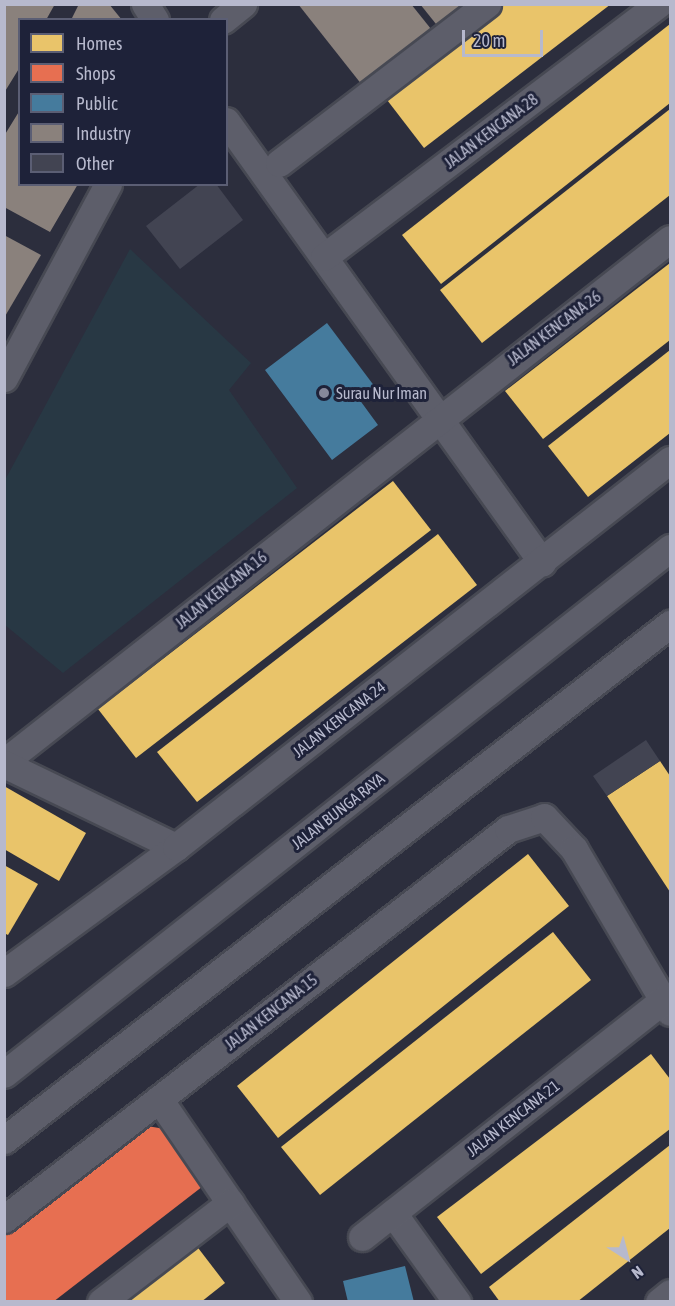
<!DOCTYPE html>
<style>
body{margin:0}
#map{position:relative;width:675px;height:1306px;overflow:hidden;background:#2c2e3d;font-family:"Asap Condensed",sans-serif}
div>[style]{position:absolute}
.green>*{inset:0;background:#283844}
.homes>*{inset:0;background:#e9c46a}
.shops>*{inset:0;background:#e76f51}
.public>*{inset:0;background:#457b9d}
.industry>*{inset:0;background:#8a817c}
.building>*{inset:0;background:#424452}
.roads{filter:drop-shadow(2px 0 #474953) drop-shadow(-2px 0 #474953) drop-shadow(0 2px #474953) drop-shadow(0 -2px #474953)}
.minor>*{height:27px;margin:-13.5px;padding:0 13.5px;transform-origin:13.5px;border-radius:13.5px;background:#5d5e6a}
.dots>*{width:16px;height:16px;translate:-50% -50%;box-sizing:border-box;border:3px solid #1e2239;border-radius:50%}
span{translate:-50% -50%;white-space:nowrap;text-align:center;line-height:1.15;-webkit-text-stroke:6px #1e2239;paint-order:stroke}
.street-label{font-size:16px;color:#b7b9cd}
.poi-label{font-size:16px;color:#b7b9cd}
.left{translate:0 -50%;text-align:left}
.frame{position:absolute;inset:0;border:6px solid #b7b9cd;pointer-events:none}
.legend{position:absolute;left:18px;top:18px;width:210px;height:168px;box-sizing:border-box;background:#1e2239;border:2px solid #5b5e74;margin:0;padding:8px 10px;list-style:none;font-size:18px;color:#b7b9cd}
.legend li{display:flex;align-items:center;gap:12px;height:30px}
.legend b{width:30px;border:2px solid #5b5e74}
.north{position:absolute;left:597px;top:1228px;width:60px;height:60px;-webkit-text-stroke:4px #1e2239;paint-order:stroke;rotate:144deg;font-size:16px;font-weight:700;line-height:24px;text-align:center;color:#b7b9cd}
.north::after{content:'';display:block;margin:auto;width:21px;height:27px;background:#b7b9cd;clip-path:polygon(50% 0,100% 100%,50% 72%,0 100%)}
.scale{position:absolute;left:462px;top:30px;width:81px;height:27px;box-sizing:border-box;border:3px solid #b7b9cd;border-top:0;padding-left:8px;font-size:18px;line-height:21px;white-space:nowrap;color:#b7b9cd;-webkit-text-stroke:4px #1e2239;paint-order:stroke}
</style>
<div id="map">
<div class="green">
<div style="clip-path:polygon(130px 249px,251px 363px,229px 390px,297px 488px,63px 673px,5px 625px,5px 480px)"></div>
</div>
<div class="homes">
<div style="clip-path:polygon(503px 4px,611px 4px,424px 148px,384px 96px)"></div>
<div style="clip-path:polygon(670px 24px,670px 103px,441px 284px,402px 235px)"></div>
<div style="clip-path:polygon(670px 109px,670px 195px,482px 343px,440px 290px)"></div>
<div style="clip-path:polygon(670px 263px,670px 340px,543px 439px,505px 391px)"></div>
<div style="clip-path:polygon(670px 350px,670px 433px,588px 497px,548px 446px)"></div>
<div style="clip-path:polygon(393px 481px,431px 530px,136px 758px,98px 709px)"></div>
<div style="clip-path:polygon(438px 534px,477px 585px,197px 802px,157px 752px)"></div>
<div style="clip-path:polygon(660px 761px,670px 776px,670px 892px,607px 796px)"></div>
<div style="clip-path:polygon(4px 786px,86px 833px,59px 881px,4px 849px)"></div>
<div style="clip-path:polygon(528px 854px,569px 906px,278px 1138px,237px 1086px)"></div>
<div style="clip-path:polygon(4px 865px,38px 884px,8px 935px,4px 933px)"></div>
<div style="clip-path:polygon(553px 932px,591px 980px,320px 1195px,281px 1147px)"></div>
<div style="clip-path:polygon(651px 1054px,670px 1079px,670px 1129px,481px 1274px,437px 1217px)"></div>
<div style="clip-path:polygon(670px 1145px,670px 1228px,577px 1302px,500px 1302px,489px 1287px)"></div>
<div style="clip-path:polygon(192px 1240px,225px 1283px,201px 1302px,111px 1302px)"></div>
</div>
<div class="shops">
<div style="clip-path:polygon(141px 1125px,165px 1129px,207px 1183px,53px 1302px,4px 1302px,4px 1231px)"></div>
</div>
<div class="public">
<div style="clip-path:polygon(327px 323px,375px 387px,359px 399px,378px 425px,332px 460px,265px 370px)"></div>
<div style="clip-path:polygon(405px 1266px,414px 1302px,348px 1302px,343px 1281px)"></div>
</div>
<div class="industry">
<div style="clip-path:polygon(4px 4px,55px 4px,46px 20px,20px 20px,20px 67px,4px 93px)"></div>
<div style="clip-path:polygon(79px 4px,109px 4px,122px 20px,71px 20px)"></div>
<div style="clip-path:polygon(298px 4px,411px 4px,435px 34px,366px 90px)"></div>
<div style="clip-path:polygon(420px 4px,471px 4px,440px 29px)"></div>
<div style="clip-path:polygon(20px 110px,20px 184px,78px 184px,50px 232px,4px 207px,4px 136px)"></div>
<div style="clip-path:polygon(4px 235px,41px 255px,4px 318px)"></div>
</div>
<div class="building">
<div style="clip-path:polygon(200px 184px,216px 184px,243px 220px,180px 269px,146px 226px)"></div>
<div style="clip-path:polygon(646px 740px,660px 761px,607px 796px,593px 776px)"></div>
</div>
<div class="roads">
<div class="minor">
<div style="left:145px;top:4px;width:19px;rotate:58deg"></div>
<div style="left:223px;top:20px;width:26px;rotate:-39deg"></div>
<div style="left:226px;top:121px;width:543px;rotate:54.38deg"></div>
<div style="left:279px;top:163px;width:262px;rotate:-37.4deg"></div>
<div style="left:324px;top:257px;width:419px;rotate:-37.1deg"></div>
<div style="left:4px;top:378px;width:220px;rotate:-61.8deg"></div>
<div style="left:4px;top:762px;width:847px;rotate:-38.14deg"></div>
<div style="left:4px;top:764px;width:191px;rotate:25.8deg"></div>
<div style="left:4px;top:973px;width:213px;rotate:-36.2deg"></div>
<div style="left:176px;top:847px;width:628px;rotate:-38.08deg"></div>
<div style="left:4px;top:1074px;width:849px;rotate:-38.3deg"></div>
<div style="left:159px;top:1099px;width:246px;rotate:55.6deg"></div>
<div style="left:4px;top:1140px;width:843px;rotate:-37.77deg"></div>
<div style="left:393px;top:1213px;width:110px;rotate:54.3deg"></div>
<div style="left:4px;top:1219px;width:637px;rotate:-37.73deg"></div>
<div style="left:508px;top:829px;width:38px;rotate:-18deg"></div>
<div style="left:544px;top:817px;width:44px;rotate:46.8deg"></div>
<div style="left:574px;top:849px;width:189px;rotate:59.5deg"></div>
<div style="left:362px;top:1237px;width:383px;rotate:-38.2deg"></div>
<div style="left:101px;top:1302px;width:163px;rotate:-37.5deg"></div>
<div style="left:659px;top:1302px;width:14px;rotate:-39deg"></div>
</div>
</div>
<div class="dots">
<div style="left:324px;top:393px;background:#86889b"></div>
</div>
<div class="street-label">
<span style="left:491px;top:131px;rotate:-37deg">JALAN KENCANA 28</span>
<span style="left:554px;top:328px;rotate:-37deg">JALAN KENCANA 26</span>
<span style="left:221px;top:590px;rotate:-39deg">JALAN KENCANA 16</span>
<span style="left:339px;top:719px;rotate:-38deg">JALAN KENCANA 24</span>
<span style="left:338px;top:811px;rotate:-38deg">JALAN BUNGA RAYA</span>
<span style="left:271px;top:1012px;rotate:-38deg">JALAN KENCANA 15</span>
<span style="left:513px;top:1118px;rotate:-38deg">JALAN KENCANA 21</span>
</div>
<div class="poi-label">
<span class="left" style="left:336px;top:393px">Surau Nur Iman</span>
</div>
<div class="frame"></div>
<ul class="legend">
<li><b style="height:16px;background:#e9c46a"></b>Homes</li>
<li><b style="height:16px;background:#e76f51"></b>Shops</li>
<li><b style="height:16px;background:#457b9d"></b>Public</li>
<li><b style="height:16px;background:#8a817c"></b>Industry</li>
<li><b style="height:16px;background:#424452"></b>Other</li>
</ul>
<div class="north">N</div>
<div class="scale">20 m</div>
</div>
